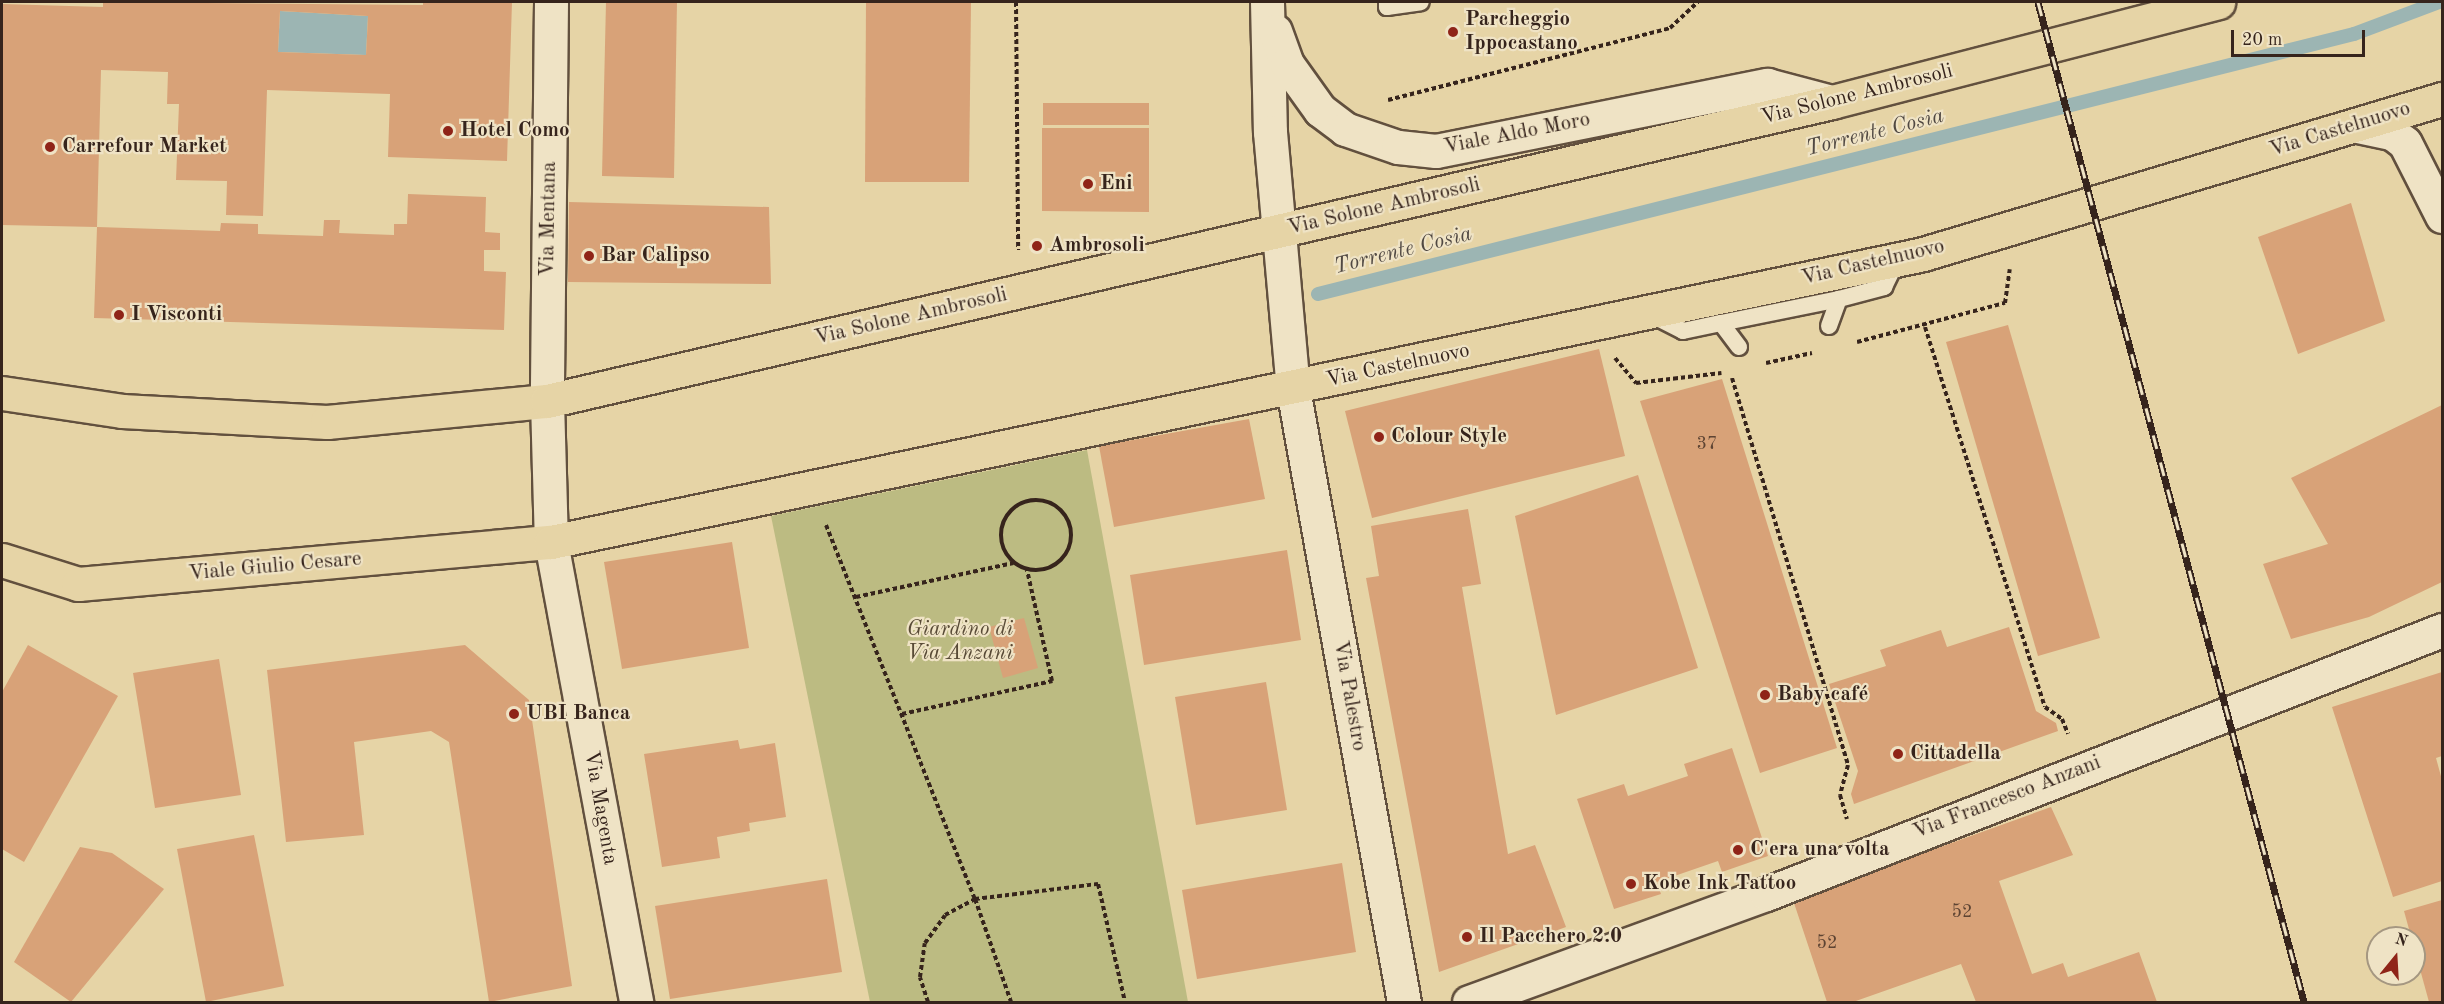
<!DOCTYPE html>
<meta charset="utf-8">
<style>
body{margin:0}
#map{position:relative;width:2444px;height:1004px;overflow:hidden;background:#e6d4a6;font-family:"Old Standard TT",serif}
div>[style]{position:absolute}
.green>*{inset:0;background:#bcbb82}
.water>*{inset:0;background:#9cb5b3}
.stream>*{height:14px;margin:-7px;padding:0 7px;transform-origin:7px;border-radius:7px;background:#9cb5b3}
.building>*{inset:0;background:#d8a278}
.path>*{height:4px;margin-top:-2px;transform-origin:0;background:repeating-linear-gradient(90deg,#36241c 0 4.5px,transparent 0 7.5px)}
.path>.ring{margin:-2px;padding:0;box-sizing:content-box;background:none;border:4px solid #36241c;border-radius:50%}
.roads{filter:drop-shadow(2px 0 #62503e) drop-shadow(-2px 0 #62503e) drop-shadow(0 2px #62503e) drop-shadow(0 -2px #62503e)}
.lane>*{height:16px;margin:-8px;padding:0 8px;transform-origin:8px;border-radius:8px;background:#efe3c5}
.street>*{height:33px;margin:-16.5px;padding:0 16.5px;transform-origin:16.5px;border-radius:16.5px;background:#efe3c5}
.secondary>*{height:33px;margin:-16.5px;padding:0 16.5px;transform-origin:16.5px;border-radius:16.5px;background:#efe3c5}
.primary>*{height:33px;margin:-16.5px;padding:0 16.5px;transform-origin:16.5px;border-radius:16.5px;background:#e6d4a6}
.rail>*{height:7px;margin-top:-3.5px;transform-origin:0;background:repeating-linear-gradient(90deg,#efe3c5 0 14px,#36241c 0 28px);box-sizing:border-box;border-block:2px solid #36241c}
.dots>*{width:16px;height:16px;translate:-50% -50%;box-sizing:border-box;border:3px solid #efe3c5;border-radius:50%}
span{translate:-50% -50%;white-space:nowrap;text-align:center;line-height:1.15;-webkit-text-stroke:4.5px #efe3c5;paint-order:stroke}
.number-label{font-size:18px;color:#5e4433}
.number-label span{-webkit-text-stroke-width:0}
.poi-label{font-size:21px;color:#36241c;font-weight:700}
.left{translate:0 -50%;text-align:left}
.street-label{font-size:21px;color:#36241c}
.park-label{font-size:21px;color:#584a36;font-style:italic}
.water-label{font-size:22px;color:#504842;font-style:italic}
.frame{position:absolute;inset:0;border:3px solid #36241c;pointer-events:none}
.north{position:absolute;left:2366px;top:926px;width:60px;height:60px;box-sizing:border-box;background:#efe3c5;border:2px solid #a59781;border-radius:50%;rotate:18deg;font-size:16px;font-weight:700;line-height:24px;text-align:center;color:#36241c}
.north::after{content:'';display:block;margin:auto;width:21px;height:27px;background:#8f2418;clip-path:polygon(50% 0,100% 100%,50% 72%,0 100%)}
.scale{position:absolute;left:2231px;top:30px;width:134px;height:27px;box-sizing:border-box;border:3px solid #36241c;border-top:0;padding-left:8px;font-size:18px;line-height:21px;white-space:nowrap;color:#36241c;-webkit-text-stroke:4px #efe3c5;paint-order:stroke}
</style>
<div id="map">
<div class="green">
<div style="clip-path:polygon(1087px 450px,1188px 1002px,870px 1002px,771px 516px)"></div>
</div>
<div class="water">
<div style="clip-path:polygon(280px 11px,368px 16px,366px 55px,278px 52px)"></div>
</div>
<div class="stream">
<div style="left:1318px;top:294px;width:1068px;rotate:-14.09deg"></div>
<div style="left:2354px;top:34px;width:91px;rotate:-20.6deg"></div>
</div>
<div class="building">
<div style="clip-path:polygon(evenodd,103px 2px,423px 5px,423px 2px,512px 2px,507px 161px,388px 157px,390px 94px,267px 90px,263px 216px,226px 215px,227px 181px,176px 180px,179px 104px,167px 104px,168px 72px,101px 70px,97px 227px,2px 225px,2px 4px,103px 7px,103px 2px,280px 11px,368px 16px,366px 55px,278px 52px,280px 11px)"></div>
<div style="clip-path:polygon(606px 2px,677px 2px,674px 178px,602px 176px)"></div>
<div style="clip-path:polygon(866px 2px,971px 2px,969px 182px,865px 182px)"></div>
<div style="clip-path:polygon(1043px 103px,1149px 103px,1149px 125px,1043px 125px)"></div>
<div style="clip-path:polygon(1042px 128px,1149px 128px,1149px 212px,1042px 211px)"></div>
<div style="clip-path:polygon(408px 194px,486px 197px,485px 232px,500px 233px,500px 250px,484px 250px,484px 271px,506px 272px,504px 330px,94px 318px,97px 227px,220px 231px,221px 223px,258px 224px,258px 234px,323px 236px,324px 220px,340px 220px,339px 233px,394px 235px,394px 224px,407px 224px)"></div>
<div style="clip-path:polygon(569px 202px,769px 207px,771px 284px,568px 282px)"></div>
<div style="clip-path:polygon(2351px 203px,2385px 321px,2298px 354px,2258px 237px)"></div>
<div style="clip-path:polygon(2008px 325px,2100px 638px,2038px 656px,1946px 342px)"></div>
<div style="clip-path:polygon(1599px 349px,1625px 456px,1372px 518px,1345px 411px)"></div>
<div style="clip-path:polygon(1722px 379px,1837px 748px,1760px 773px,1640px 401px)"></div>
<div style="clip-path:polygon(2442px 405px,2442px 582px,2369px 617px,2291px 639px,2263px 564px,2328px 544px,2291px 478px)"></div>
<div style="clip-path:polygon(1249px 419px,1265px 499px,1114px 527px,1099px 446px)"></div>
<div style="clip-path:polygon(1638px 475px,1698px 668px,1556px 715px,1515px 516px)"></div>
<div style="clip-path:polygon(1468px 509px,1481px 584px,1462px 587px,1508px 854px,1535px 845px,1566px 927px,1439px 972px,1366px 578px,1379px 576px,1371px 526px)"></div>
<div style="clip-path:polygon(732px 542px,749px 648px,622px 669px,604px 562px)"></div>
<div style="clip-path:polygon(1287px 550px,1301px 640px,1144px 665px,1130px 575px)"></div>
<div style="clip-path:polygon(1024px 618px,1038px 668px,1003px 678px,989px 627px)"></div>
<div style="clip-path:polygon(2009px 627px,2036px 711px,2056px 723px,2058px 731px,1854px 804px,1851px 794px,1858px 771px,1829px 684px,1886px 666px,1880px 650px,1941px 630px,1947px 647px)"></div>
<div style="clip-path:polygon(28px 645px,118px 696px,24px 862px,2px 849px,2px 692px)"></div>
<div style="clip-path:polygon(465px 645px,529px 700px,572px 986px,489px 1002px,449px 742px,431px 731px,354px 742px,364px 835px,286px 842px,267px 670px)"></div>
<div style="clip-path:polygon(219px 659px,241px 795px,155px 808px,133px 673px)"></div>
<div style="clip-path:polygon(2442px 672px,2442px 756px,2436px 758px,2442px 780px,2442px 881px,2393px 897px,2332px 707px)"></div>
<div style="clip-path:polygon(1266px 682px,1287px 810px,1196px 825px,1175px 697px)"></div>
<div style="clip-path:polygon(738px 740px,740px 749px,775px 743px,786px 817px,749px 823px,750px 831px,717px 837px,720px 858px,662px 867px,644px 754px)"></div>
<div style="clip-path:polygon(1732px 748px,1768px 856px,1722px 872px,1718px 861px,1657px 882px,1661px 894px,1614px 909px,1577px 799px,1624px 784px,1628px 796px,1688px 776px,1684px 764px)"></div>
<div style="clip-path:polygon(2051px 807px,2073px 855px,1999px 881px,2032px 974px,2063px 963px,2068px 977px,2139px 952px,2157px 1002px,1976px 1002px,1961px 964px,1853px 1002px,1827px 1002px,1793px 900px)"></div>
<div style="clip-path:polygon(254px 835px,284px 986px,206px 1002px,177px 849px)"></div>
<div style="clip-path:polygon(80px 847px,112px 853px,164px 889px,71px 1002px,14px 962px)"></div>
<div style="clip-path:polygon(1342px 863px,1356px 952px,1197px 979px,1182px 890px)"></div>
<div style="clip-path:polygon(827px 879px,842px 972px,670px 999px,655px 906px)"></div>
<div style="clip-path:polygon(2442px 900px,2442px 1002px,2429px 1002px,2404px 911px)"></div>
</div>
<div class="path">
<div style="left:1016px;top:2px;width:248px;rotate:89.5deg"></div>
<div style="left:1388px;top:100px;width:291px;rotate:-14.3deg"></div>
<div style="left:1670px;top:28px;width:38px;rotate:-43deg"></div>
<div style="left:1925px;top:327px;width:398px;rotate:72.5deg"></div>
<div style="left:2045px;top:707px;width:21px;rotate:35deg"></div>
<div style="left:2062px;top:719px;width:16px;rotate:68deg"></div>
<div style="left:1857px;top:342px;width:153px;rotate:-14.8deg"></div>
<div style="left:2005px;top:303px;width:34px;rotate:-82deg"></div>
<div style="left:1615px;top:358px;width:33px;rotate:50deg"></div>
<div style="left:1636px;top:383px;width:86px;rotate:-6.7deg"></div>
<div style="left:1766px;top:363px;width:47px;rotate:-12.3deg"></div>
<div style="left:1732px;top:378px;width:404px;rotate:73.3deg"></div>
<div style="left:1848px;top:765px;width:31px;rotate:105deg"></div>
<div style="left:1840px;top:795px;width:25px;rotate:74deg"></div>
<div class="ring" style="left:1001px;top:500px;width:66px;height:66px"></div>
<div style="left:826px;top:525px;width:403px;rotate:68.3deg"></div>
<div style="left:975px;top:899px;width:124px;rotate:-7deg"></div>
<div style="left:1098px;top:884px;width:121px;rotate:77.1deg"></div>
<div style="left:856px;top:597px;width:161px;rotate:-12.2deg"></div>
<div style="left:902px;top:714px;width:154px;rotate:-12.4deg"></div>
<div style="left:1052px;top:681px;width:114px;rotate:-102.7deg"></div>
<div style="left:928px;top:1002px;width:26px;rotate:-108deg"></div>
<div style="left:920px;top:977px;width:34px;rotate:-82deg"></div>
<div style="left:925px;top:943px;width:34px;rotate:-54deg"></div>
<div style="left:945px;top:915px;width:34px;rotate:-28deg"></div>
<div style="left:975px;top:899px;width:109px;rotate:70.7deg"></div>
</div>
<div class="roads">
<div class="lane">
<div style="left:1387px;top:2px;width:5px;rotate:90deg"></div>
<div style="left:1387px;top:7px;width:34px;rotate:-8deg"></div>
<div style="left:1650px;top:314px;width:37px;rotate:27deg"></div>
<div style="left:1683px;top:331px;width:39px;rotate:-12deg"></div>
<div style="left:1721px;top:323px;width:30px;rotate:53deg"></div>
<div style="left:1721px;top:323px;width:120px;rotate:-11.5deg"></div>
<div style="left:1829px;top:326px;width:29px;rotate:-70deg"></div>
<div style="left:1839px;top:299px;width:47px;rotate:-14.9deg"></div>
<div style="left:1884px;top:287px;width:30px;rotate:-64deg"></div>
</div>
<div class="street">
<div style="left:551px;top:2px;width:399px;rotate:90.6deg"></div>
<div style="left:547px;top:401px;width:141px;rotate:88.4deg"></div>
<div style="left:551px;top:542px;width:468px;rotate:79.5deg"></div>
<div style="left:1267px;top:2px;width:130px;rotate:88.7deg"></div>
<div style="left:1270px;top:132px;width:258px;rotate:84.9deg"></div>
<div style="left:1293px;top:389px;width:623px;rotate:79.74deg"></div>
<div style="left:1275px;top:31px;width:35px;rotate:70deg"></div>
<div style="left:1287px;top:64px;width:57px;rotate:54.3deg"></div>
<div style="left:1320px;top:110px;width:31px;rotate:37deg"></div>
<div style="left:1345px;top:129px;width:56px;rotate:18.8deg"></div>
<div style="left:1398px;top:147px;width:38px;rotate:6deg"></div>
<div style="left:1436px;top:151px;width:338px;rotate:-11.3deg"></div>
<div style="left:1767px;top:85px;width:67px;rotate:14.7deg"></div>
<div style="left:1469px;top:1002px;width:316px;rotate:-20deg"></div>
<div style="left:1766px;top:894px;width:726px;rotate:-21.33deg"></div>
</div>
<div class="secondary">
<div style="left:2358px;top:126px;width:35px;rotate:12deg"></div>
<div style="left:2392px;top:133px;width:16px;rotate:38deg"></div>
<div style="left:2405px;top:143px;width:82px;rotate:63.1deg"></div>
</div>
<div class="primary">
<div style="left:2px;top:393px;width:121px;rotate:8.5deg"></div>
<div style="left:122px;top:411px;width:205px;rotate:3.1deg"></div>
<div style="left:327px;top:422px;width:221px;rotate:-5.5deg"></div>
<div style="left:547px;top:401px;width:1319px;rotate:-13.1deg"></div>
<div style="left:1832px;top:102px;width:399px;rotate:-14.5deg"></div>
<div style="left:2px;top:560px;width:80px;rotate:17.5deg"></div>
<div style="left:78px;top:584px;width:475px;rotate:-5.1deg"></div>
<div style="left:551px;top:542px;width:1402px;rotate:-11.85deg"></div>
<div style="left:1923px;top:254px;width:542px;rotate:-16.63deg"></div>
</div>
</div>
<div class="rail">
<div style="left:2038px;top:2px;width:1035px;rotate:75.1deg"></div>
</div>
<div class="dots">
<div style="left:1453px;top:32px;background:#8f2418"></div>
<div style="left:448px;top:131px;background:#8f2418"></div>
<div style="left:50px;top:147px;background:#8f2418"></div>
<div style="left:1088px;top:184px;background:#8f2418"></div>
<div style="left:1037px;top:246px;background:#8f2418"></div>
<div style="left:589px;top:256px;background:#8f2418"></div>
<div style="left:119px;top:315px;background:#8f2418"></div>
<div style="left:1379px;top:437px;background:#8f2418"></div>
<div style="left:1765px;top:695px;background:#8f2418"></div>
<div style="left:514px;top:714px;background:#8f2418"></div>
<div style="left:1898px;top:754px;background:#8f2418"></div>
<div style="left:1738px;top:850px;background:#8f2418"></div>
<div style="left:1631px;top:884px;background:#8f2418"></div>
<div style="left:1467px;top:937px;background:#8f2418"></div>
</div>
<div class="number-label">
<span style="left:1707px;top:444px">37</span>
<span style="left:1962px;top:912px">52</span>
<span style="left:1827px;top:943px">52</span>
</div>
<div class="poi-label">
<span class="left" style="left:1465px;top:32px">Parcheggio<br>Ippocastano</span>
<span class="left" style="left:460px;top:131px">Hotel Como</span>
<span class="left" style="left:62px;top:147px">Carrefour Market</span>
<span class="left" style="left:1100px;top:184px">Eni</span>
<span class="left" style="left:1049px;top:246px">Ambrosoli</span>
<span class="left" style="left:601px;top:256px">Bar Calipso</span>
<span class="left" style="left:131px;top:315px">I Visconti</span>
<span class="left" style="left:1391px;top:437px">Colour Style</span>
<span class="left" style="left:1777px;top:695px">Baby café</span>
<span class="left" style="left:526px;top:714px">UBI Banca</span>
<span class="left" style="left:1910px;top:754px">Cittadella</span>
<span class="left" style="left:1750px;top:850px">C'era una volta</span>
<span class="left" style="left:1643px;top:884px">Kobe Ink Tattoo</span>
<span class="left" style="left:1479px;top:937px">Il Pacchero 2.0</span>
</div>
<div class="street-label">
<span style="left:1857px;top:95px;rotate:-14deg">Via Solone Ambrosoli</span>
<span style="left:2340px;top:130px;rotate:-17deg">Via Castelnuovo</span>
<span style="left:1517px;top:134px;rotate:-11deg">Viale Aldo Moro</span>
<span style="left:1384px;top:207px;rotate:-13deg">Via Solone Ambrosoli</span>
<span style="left:549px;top:219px;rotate:-89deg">Via Mentana</span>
<span style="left:1873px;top:263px;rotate:-13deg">Via Castelnuovo</span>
<span style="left:911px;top:317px;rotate:-13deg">Via Solone Ambrosoli</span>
<span style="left:1398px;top:366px;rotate:-12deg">Via Castelnuovo</span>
<span style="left:275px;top:567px;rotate:-5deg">Viale Giulio Cesare</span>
<span style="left:1349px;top:696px;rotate:80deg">Via Palestro</span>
<span style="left:2007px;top:798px;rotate:-21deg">Via Francesco Anzani</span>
<span style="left:600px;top:808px;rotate:80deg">Via Magenta</span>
</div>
<div class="park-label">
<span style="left:960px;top:642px">Giardino di<br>Via Anzani</span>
</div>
<div class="water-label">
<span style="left:1875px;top:133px;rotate:-14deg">Torrente Cosia</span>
<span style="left:1403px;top:251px;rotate:-14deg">Torrente Cosia</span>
</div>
<div class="frame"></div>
<div class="north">N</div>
<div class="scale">20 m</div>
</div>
